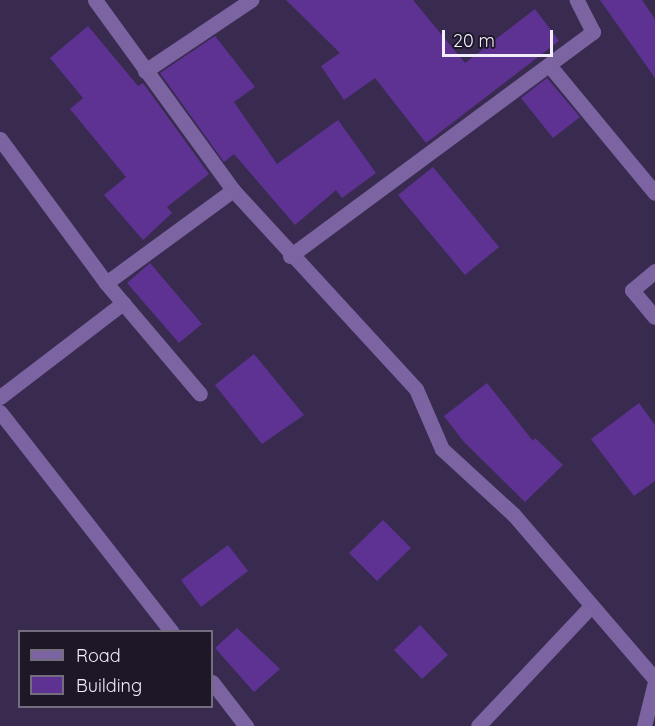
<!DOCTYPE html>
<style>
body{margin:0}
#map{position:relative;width:655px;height:726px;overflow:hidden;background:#392b50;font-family:Quicksand,sans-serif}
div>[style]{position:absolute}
.building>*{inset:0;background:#5d3292}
.minor>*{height:15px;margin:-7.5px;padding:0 7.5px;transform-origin:7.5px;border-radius:7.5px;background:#7b64a1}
span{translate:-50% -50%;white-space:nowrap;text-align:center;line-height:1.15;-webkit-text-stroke:6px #1e1728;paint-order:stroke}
.legend{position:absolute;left:18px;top:630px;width:195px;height:78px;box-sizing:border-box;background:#1e1728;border:2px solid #736d7d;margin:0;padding:8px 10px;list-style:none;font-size:18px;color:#f2edfc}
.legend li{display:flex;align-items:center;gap:12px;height:30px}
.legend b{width:30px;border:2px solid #736d7d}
.scale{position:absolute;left:442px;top:30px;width:111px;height:27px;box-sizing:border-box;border:3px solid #f2edfc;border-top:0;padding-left:8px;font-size:18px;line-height:21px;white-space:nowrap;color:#f2edfc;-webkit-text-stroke:4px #1e1728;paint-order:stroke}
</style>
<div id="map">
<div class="building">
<div style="clip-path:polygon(286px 0,413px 0,465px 63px,535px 9px,559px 41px,426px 143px,375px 78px,344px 100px,321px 66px,340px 53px)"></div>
<div style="clip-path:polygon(600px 0,642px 0,655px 19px,655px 78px)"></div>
<div style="clip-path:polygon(88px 26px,138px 86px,143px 83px,209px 174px,167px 207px,172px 213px,143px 240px,104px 195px,126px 177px,70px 109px,83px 98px,50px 58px)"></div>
<div style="clip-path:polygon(215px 36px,255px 87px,234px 102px,277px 164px,338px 120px,376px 173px,342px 198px,336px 190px,295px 225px,234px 154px,224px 162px,160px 73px)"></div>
<div style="clip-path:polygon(547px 78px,580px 117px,553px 138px,521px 98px)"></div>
<div style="clip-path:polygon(433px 167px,499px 247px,465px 275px,398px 195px)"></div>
<div style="clip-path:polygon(150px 263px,202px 324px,179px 343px,127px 283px)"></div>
<div style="clip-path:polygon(254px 354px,304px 415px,262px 444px,215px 385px)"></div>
<div style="clip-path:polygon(487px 383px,533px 441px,535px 438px,563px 465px,525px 502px,464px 442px,444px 416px)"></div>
<div style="clip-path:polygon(639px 403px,655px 425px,655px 481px,634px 496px,591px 439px)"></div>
<div style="clip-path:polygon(383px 520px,411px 548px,377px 581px,349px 553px)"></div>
<div style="clip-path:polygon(228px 545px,248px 571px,201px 607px,181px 580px)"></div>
<div style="clip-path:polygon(420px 625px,448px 655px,422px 679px,394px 650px)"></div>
<div style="clip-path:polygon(237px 628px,280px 669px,254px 692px,215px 648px)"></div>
</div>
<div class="minor">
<div style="left:95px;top:0;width:235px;rotate:54deg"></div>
<div style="left:233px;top:190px;width:270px;rotate:47.4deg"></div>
<div style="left:416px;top:389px;width:65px;rotate:66.6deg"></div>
<div style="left:442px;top:449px;width:96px;rotate:42.5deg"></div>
<div style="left:513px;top:514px;width:218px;rotate:49.3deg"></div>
<div style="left:549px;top:65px;width:166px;rotate:50.4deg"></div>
<div style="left:145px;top:71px;width:128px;rotate:-33.8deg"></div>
<div style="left:0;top:139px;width:179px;rotate:53.6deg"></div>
<div style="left:106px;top:283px;width:145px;rotate:49.7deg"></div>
<div style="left:290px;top:256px;width:377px;rotate:-36.5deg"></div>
<div style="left:593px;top:32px;width:36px;rotate:-117deg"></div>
<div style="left:655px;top:271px;width:30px;rotate:140deg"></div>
<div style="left:632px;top:290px;width:35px;rotate:50deg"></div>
<div style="left:106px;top:283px;width:157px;rotate:-36.2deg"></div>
<div style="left:0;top:397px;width:155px;rotate:-37.4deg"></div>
<div style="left:0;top:412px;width:279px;rotate:52deg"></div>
<div style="left:212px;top:682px;width:56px;rotate:52.3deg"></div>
<div style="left:478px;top:726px;width:165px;rotate:-46.7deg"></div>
<div style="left:644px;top:726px;width:45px;rotate:-76deg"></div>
</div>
<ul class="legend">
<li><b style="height:8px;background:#7b64a1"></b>Road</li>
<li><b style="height:16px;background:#5d3292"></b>Building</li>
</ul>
<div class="scale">20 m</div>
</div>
